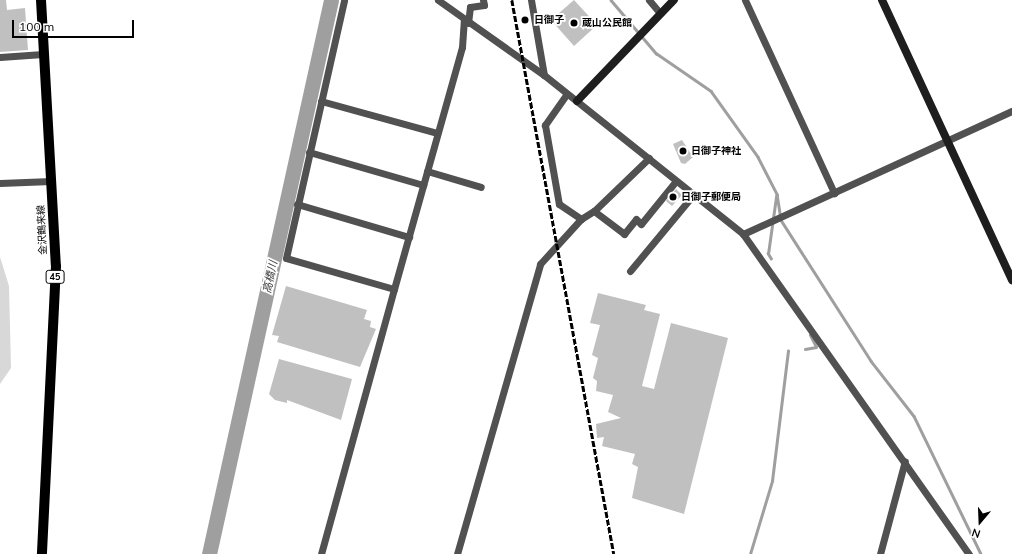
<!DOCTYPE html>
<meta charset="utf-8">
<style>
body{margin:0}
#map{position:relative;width:1012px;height:554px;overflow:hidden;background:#fff;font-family:Mulish,"Noto Sans JP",sans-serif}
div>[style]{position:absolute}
.green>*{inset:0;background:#d8d8d8}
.stream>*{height:2.5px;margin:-1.25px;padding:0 1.25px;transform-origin:1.25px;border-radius:1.25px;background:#9f9f9f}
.river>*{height:15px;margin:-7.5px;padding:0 7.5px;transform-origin:7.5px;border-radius:7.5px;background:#9f9f9f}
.building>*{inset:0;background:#c0c0c0}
.street>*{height:7px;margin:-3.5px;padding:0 3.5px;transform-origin:3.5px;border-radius:3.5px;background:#515151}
.secondary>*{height:8px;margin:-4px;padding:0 4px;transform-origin:4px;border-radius:4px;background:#1e1e1e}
.primary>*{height:10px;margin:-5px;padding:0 5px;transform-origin:5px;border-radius:5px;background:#000}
.rail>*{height:2.5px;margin-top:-1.25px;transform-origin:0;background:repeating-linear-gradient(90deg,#000 0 6px,transparent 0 8px)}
.dots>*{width:11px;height:11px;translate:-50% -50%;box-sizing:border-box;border:2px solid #fff;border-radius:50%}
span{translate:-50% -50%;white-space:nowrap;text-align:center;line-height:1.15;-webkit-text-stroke:3.5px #fff;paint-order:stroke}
.shield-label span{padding:1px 3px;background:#fff;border:1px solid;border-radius:3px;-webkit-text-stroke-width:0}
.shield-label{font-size:9px;color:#000;font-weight:700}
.poi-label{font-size:10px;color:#000;font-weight:700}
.left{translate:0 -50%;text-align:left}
.street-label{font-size:10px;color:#000}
.water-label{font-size:11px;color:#404040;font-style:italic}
.north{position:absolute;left:960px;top:502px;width:40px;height:40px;-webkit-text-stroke:3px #fff;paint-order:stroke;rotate:199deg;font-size:11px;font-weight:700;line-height:16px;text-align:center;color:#000}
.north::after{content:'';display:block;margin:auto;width:14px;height:18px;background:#000;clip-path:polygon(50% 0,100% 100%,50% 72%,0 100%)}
.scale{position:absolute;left:12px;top:20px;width:122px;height:18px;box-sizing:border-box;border:2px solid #000;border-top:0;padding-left:5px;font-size:12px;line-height:14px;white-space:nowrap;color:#000;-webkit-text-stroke:3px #fff;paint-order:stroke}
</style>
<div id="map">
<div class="green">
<div style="clip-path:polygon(0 257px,9px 286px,11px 368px,0 384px)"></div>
</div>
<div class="stream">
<div style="left:611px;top:0;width:70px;rotate:49.7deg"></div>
<div style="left:656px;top:53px;width:67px;rotate:34.6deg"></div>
<div style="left:711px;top:91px;width:81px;rotate:54.5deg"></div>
<div style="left:758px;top:157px;width:42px;rotate:62.8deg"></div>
<div style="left:777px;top:194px;width:26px;rotate:81deg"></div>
<div style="left:781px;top:220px;width:167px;rotate:57.4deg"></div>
<div style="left:871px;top:361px;width:70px;rotate:52deg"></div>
<div style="left:914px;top:416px;width:153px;rotate:64.1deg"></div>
<div style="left:771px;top:259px;width:6px;rotate:-121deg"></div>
<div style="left:768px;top:254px;width:58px;rotate:-82deg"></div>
<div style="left:805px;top:349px;width:11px;rotate:-10deg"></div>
<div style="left:816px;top:347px;width:13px;rotate:-117deg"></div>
<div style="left:750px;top:554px;width:76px;rotate:-73.2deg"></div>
<div style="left:772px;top:481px;width:131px;rotate:-83deg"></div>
</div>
<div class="river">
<div style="left:209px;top:554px;width:567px;rotate:-77.58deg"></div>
</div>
<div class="building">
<div style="clip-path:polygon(0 0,6px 0,7px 10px,25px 8px,28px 50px,0 52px)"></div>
<div style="clip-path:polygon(574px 0,597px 25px,574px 46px,551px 20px)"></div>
<div style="clip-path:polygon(682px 140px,693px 157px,685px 164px,681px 163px,673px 144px)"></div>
<div style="clip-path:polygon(676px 189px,682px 195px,672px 206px,666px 201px)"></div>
<div style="clip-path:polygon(286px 286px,367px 310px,364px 319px,371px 321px,370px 327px,376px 329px,360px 367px,277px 342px,279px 336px,272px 335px)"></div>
<div style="clip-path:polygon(598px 293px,646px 305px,644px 310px,660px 314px,642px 386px,654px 389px,671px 323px,728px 338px,684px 514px,632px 498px,638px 467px,632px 464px,635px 454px,602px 446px,604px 437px,597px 438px,596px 424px,621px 418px,608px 412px,613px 395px,596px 391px,597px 381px,593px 378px,598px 358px,592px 355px,600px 325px,590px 323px)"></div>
<div style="clip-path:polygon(279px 359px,352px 379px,341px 420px,287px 400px,287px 403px,275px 400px,269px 394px)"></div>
</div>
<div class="street">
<div style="left:438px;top:0;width:130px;rotate:35.3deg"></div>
<div style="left:544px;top:75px;width:255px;rotate:38.6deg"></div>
<div style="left:743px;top:234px;width:392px;rotate:54.8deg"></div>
<div style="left:531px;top:0;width:76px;rotate:80.2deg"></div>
<div style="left:649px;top:0;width:17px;rotate:50deg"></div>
<div style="left:745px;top:0;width:213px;rotate:65.2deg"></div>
<div style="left:468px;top:23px;width:16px;rotate:-83deg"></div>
<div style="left:470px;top:7px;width:14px;rotate:-8deg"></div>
<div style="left:484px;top:5px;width:5px;rotate:-101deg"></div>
<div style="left:0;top:57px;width:43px;rotate:-4deg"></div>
<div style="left:566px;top:95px;width:37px;rotate:125deg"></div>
<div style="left:545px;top:125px;width:80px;rotate:80deg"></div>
<div style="left:559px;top:204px;width:27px;rotate:34deg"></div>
<div style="left:581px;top:219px;width:15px;rotate:-32deg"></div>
<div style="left:321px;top:101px;width:120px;rotate:15.4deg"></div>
<div style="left:309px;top:152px;width:119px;rotate:16.1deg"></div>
<div style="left:649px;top:158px;width:76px;rotate:136.1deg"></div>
<div style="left:594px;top:211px;width:38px;rotate:37deg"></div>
<div style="left:624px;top:234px;width:19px;rotate:-51deg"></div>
<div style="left:636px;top:219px;width:7px;rotate:45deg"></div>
<div style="left:641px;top:224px;width:55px;rotate:-50.9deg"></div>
<div style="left:427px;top:171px;width:56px;rotate:16.5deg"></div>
<div style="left:0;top:183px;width:51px;rotate:-2.2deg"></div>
<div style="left:297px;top:204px;width:117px;rotate:16.4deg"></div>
<div style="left:743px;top:234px;width:296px;rotate:-24.6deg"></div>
<div style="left:630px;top:271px;width:99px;rotate:-50.3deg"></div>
<div style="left:394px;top:289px;width:251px;rotate:-74.3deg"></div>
<div style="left:462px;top:47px;width:28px;rotate:-86deg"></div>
<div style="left:321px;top:554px;width:275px;rotate:-74.6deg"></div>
<div style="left:394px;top:289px;width:112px;rotate:-164deg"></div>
<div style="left:286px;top:258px;width:264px;rotate:-77.3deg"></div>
<div style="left:457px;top:554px;width:302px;rotate:-74deg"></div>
<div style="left:540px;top:264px;width:61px;rotate:-47.7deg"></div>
<div style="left:880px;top:554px;width:96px;rotate:-75deg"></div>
</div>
<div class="secondary">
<div style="left:882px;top:0;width:309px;rotate:65.1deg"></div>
<div style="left:577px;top:101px;width:140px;rotate:-46.2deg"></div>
</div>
<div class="primary">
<div style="left:41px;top:0;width:266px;rotate:86.8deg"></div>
<div style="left:56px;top:266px;width:288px;rotate:92.8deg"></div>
</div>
<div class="rail">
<div style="left:512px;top:0;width:563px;rotate:79.57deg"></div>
</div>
<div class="dots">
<div style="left:525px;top:20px;background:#000"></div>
<div style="left:574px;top:23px;background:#000"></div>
<div style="left:683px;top:151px;background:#000"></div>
<div style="left:673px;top:197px;background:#000"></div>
</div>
<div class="shield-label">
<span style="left:55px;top:277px">45</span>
</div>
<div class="poi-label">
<span class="left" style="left:534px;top:20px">日御子</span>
<span class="left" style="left:582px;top:23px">蔵山公民館</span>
<span class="left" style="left:691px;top:151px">日御子神社</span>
<span class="left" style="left:681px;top:197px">日御子郵便局</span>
</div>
<div class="street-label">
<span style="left:42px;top:230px;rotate:-93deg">金沢鶴来線</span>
</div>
<div class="water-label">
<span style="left:270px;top:277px;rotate:-78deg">高橋川</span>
</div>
<div class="north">N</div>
<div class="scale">100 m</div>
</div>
